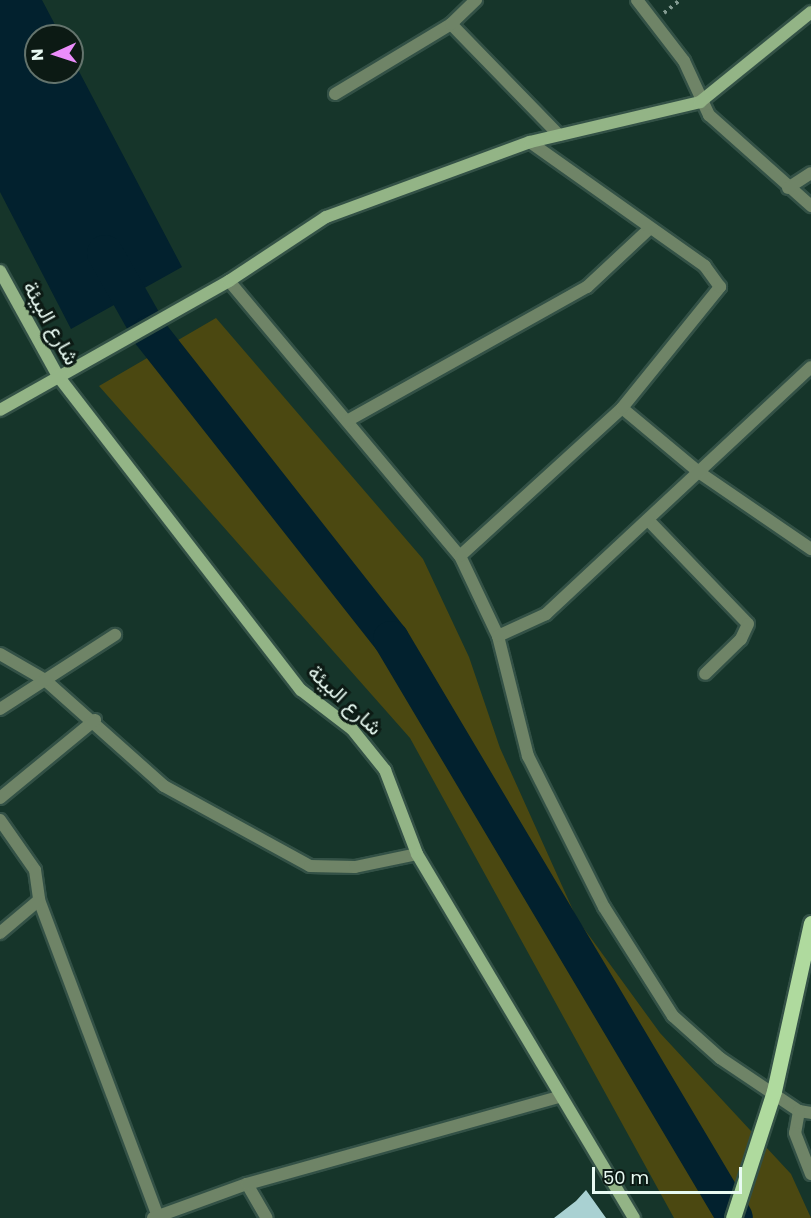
<!DOCTYPE html>
<meta charset="utf-8">
<style>
body{margin:0}
#map{position:relative;width:811px;height:1218px;overflow:hidden;background:#16352a;font-family:Poppins,Vazirmatn,sans-serif}
div>[style]{position:absolute}
.green>*{inset:0;background:#4b4811}
.water>*{inset:0;background:#02212e}
.river>*{height:36px;margin:-18px;padding:0 18px;transform-origin:18px;border-radius:18px;background:#02212e}
.building>*{inset:0;background:#a9d1d2}
.path>*{height:4px;margin-top:-2px;transform-origin:0;background:repeating-linear-gradient(90deg,#839b92 0 3px,transparent 0 7.5px)}
.roads{filter:drop-shadow(2px 0 #335146) drop-shadow(-2px 0 #335146) drop-shadow(0 2px #335146) drop-shadow(0 -2px #335146)}
.street>*{height:12px;margin:-6px;padding:0 6px;transform-origin:6px;border-radius:6px;background:#6f8467}
.secondary>*{height:12px;margin:-6px;padding:0 6px;transform-origin:6px;border-radius:6px;background:#93b486}
.primary>*{height:15px;margin:-7.5px;padding:0 7.5px;transform-origin:7.5px;border-radius:7.5px;background:#afda9e}
span{translate:-50% -50%;white-space:nowrap;text-align:center;line-height:1.15;-webkit-text-stroke:6px #0c1a14;paint-order:stroke}
.street-label{font-size:21px;color:#e8faf2}
.north{position:absolute;left:24px;top:24px;width:60px;height:60px;box-sizing:border-box;background:#0c1a14;border:2px solid #64746d;border-radius:50%;rotate:267deg;font-size:16px;font-weight:700;line-height:24px;text-align:center;color:#e8faf2}
.north::after{content:'';display:block;margin:auto;width:21px;height:27px;background:#eb8dfb;clip-path:polygon(50% 0,100% 100%,50% 72%,0 100%)}
.scale{position:absolute;left:592px;top:1167px;width:150px;height:27px;box-sizing:border-box;border:3px solid #e8faf2;border-top:0;padding-left:8px;font-size:18px;line-height:21px;white-space:nowrap;color:#e8faf2;-webkit-text-stroke:4px #0c1a14;paint-order:stroke}
</style>
<div id="map">
<div class="green">
<div style="clip-path:polygon(216px 318px,423px 559px,469px 657px,500px 748px,577px 919px,660px 1033px,791px 1174px,811px 1218px,674px 1218px,410px 738px,99px 386px)"></div>
</div>
<div class="water">
<div style="clip-path:polygon(0 0,42px 0,61px 36px,36px 36px,36px 72px,72px 72px,72px 58px,182px 267px,71px 329px,0 192px)"></div>
</div>
<div class="river">
<div style="left:105px;top:253px;width:92px;rotate:60.6deg"></div>
<div style="left:150px;top:333px;width:390px;rotate:51.8deg"></div>
<div style="left:391px;top:639px;width:673px;rotate:59.28deg"></div>
</div>
<div class="building">
<div style="clip-path:polygon(586px 1190px,606px 1218px,554px 1218px,576px 1201px)"></div>
</div>
<div class="path">
<div style="left:664px;top:13px;width:21px;rotate:-39deg"></div>
</div>
<div class="roads">
<div class="street">
<div style="left:637px;top:0;width:77px;rotate:52.4deg"></div>
<div style="left:684px;top:61px;width:60px;rotate:65.2deg"></div>
<div style="left:709px;top:115px;width:137px;rotate:41.7deg"></div>
<div style="left:451px;top:24px;width:155px;rotate:45.8deg"></div>
<div style="left:335px;top:94px;width:135px;rotate:-31.1deg"></div>
<div style="left:451px;top:24px;width:35px;rotate:-44deg"></div>
<div style="left:788px;top:188px;width:27px;rotate:-33deg"></div>
<div style="left:229px;top:281px;width:359px;rotate:50deg"></div>
<div style="left:460px;top:556px;width:89px;rotate:64.6deg"></div>
<div style="left:498px;top:636px;width:124px;rotate:76deg"></div>
<div style="left:528px;top:756px;width:169px;rotate:63.3deg"></div>
<div style="left:604px;top:907px;width:129px;rotate:57.7deg"></div>
<div style="left:673px;top:1016px;width:63px;rotate:41.8deg"></div>
<div style="left:720px;top:1058px;width:95px;rotate:33.9deg"></div>
<div style="left:799px;top:1111px;width:12px;rotate:9deg"></div>
<div style="left:622px;top:408px;width:102px;rotate:39.8deg"></div>
<div style="left:700px;top:473px;width:135px;rotate:34.4deg"></div>
<div style="left:347px;top:421px;width:275px;rotate:-29.2deg"></div>
<div style="left:587px;top:287px;width:83px;rotate:-43.1deg"></div>
<div style="left:650px;top:522px;width:141px;rotate:46.1deg"></div>
<div style="left:748px;top:624px;width:17px;rotate:115deg"></div>
<div style="left:741px;top:639px;width:50px;rotate:135.8deg"></div>
<div style="left:460px;top:556px;width:219px;rotate:-42.4deg"></div>
<div style="left:622px;top:408px;width:156px;rotate:-51deg"></div>
<div style="left:720px;top:287px;width:26px;rotate:-126deg"></div>
<div style="left:705px;top:266px;width:214px;rotate:-144.7deg"></div>
<div style="left:498px;top:636px;width:53px;rotate:-24.6deg"></div>
<div style="left:546px;top:614px;width:362px;rotate:-43deg"></div>
<div style="left:0;top:654px;width:52px;rotate:30deg"></div>
<div style="left:45px;top:680px;width:159px;rotate:41.7deg"></div>
<div style="left:164px;top:786px;width:166px;rotate:28.7deg"></div>
<div style="left:310px;top:866px;width:45px;rotate:1.3deg"></div>
<div style="left:355px;top:867px;width:63px;rotate:-11.8deg"></div>
<div style="left:0;top:709px;width:137px;rotate:-32.8deg"></div>
<div style="left:0;top:798px;width:123px;rotate:-39.4deg"></div>
<div style="left:0;top:820px;width:61px;rotate:55deg"></div>
<div style="left:35px;top:870px;width:30px;rotate:82deg"></div>
<div style="left:39px;top:900px;width:338px;rotate:69.4deg"></div>
<div style="left:0;top:933px;width:51px;rotate:-40.2deg"></div>
<div style="left:799px;top:1111px;width:22px;rotate:100deg"></div>
<div style="left:795px;top:1133px;width:44px;rotate:68.7deg"></div>
<div style="left:247px;top:1184px;width:39px;rotate:60deg"></div>
<div style="left:153px;top:1218px;width:100px;rotate:-19.9deg"></div>
<div style="left:247px;top:1184px;width:324px;rotate:-15.6deg"></div>
</div>
<div class="secondary">
<div style="left:0;top:271px;width:120px;rotate:61.1deg"></div>
<div style="left:58px;top:376px;width:397px;rotate:52.3deg"></div>
<div style="left:301px;top:690px;width:64px;rotate:37.4deg"></div>
<div style="left:352px;top:729px;width:53px;rotate:51.2deg"></div>
<div style="left:385px;top:770px;width:90px;rotate:69.1deg"></div>
<div style="left:417px;top:854px;width:424px;rotate:59.2deg"></div>
<div style="left:0;top:410px;width:263px;rotate:-29.4deg"></div>
<div style="left:229px;top:281px;width:116px;rotate:-33.4deg"></div>
<div style="left:326px;top:217px;width:217px;rotate:-20.2deg"></div>
<div style="left:530px;top:142px;width:175px;rotate:-13.2deg"></div>
<div style="left:700px;top:102px;width:143px;rotate:-39deg"></div>
</div>
<div class="primary">
<div style="left:733px;top:1218px;width:133px;rotate:-72.1deg"></div>
<div style="left:774px;top:1091px;width:172px;rotate:-77.6deg"></div>
</div>
</div>
<div class="street-label">
<span style="left:51px;top:323px;rotate:61deg">شارع البيئة</span>
<span style="left:345px;top:700px;rotate:43deg">شارع البيئة</span>
</div>
<div class="north">N</div>
<div class="scale">50 m</div>
</div>
